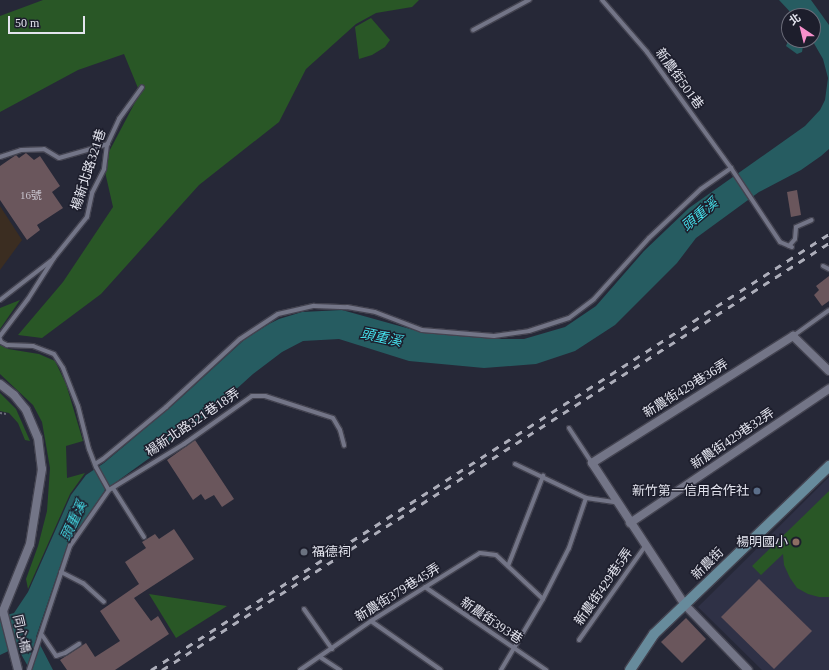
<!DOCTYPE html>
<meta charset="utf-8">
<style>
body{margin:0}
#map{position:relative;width:829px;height:670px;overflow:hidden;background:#262837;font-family:"Times New Roman","Noto Sans TC",serif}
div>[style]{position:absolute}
.built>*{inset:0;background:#2f3146}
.medical>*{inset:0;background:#3b2d21}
.green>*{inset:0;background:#295726}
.water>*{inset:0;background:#265c61}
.building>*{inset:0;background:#6a565c}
.path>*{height:2px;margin-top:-1px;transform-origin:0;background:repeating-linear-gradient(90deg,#6a6b78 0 2px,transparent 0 4px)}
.roads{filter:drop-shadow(1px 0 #434350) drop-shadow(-1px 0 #434350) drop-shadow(0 1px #434350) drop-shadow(0 -1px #434350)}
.lane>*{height:4px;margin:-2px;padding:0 2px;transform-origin:2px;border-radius:2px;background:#737587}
.street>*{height:8px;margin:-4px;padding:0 4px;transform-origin:4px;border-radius:4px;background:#737587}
.secondary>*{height:10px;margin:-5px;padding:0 5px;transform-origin:5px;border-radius:5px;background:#678b9c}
.rail>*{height:3px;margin-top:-1.5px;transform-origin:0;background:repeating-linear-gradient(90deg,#adaeba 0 7px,transparent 0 14px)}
.dots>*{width:11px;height:11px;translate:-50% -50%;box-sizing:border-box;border:2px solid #1d1e2c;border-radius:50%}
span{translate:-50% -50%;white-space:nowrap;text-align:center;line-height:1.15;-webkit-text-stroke:3px #1d1e2c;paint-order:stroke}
.number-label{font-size:11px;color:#c5c0ca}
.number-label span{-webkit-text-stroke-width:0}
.street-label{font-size:13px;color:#e3e4ee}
.poi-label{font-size:13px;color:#e3e4ee}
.right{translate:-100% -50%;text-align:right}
.left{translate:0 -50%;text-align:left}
.water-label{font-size:14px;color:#44dee9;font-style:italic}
.north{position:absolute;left:781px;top:8px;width:40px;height:40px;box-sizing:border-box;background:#1d1e2c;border:1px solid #6c6d7a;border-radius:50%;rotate:325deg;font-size:11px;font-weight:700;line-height:16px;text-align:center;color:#e3e4ee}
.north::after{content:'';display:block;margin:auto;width:14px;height:18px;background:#f890cc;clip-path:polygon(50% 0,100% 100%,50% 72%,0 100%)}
.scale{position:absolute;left:8px;top:16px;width:77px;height:18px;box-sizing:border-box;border:2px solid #e3e4ee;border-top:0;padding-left:5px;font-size:12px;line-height:14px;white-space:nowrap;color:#e3e4ee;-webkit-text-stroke:3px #1d1e2c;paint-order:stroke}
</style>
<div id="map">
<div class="built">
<div style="clip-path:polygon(829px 477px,829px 670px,762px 670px,698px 607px)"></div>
</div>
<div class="medical">
<div style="clip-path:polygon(0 206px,22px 240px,0 270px)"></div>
</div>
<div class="green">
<div style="clip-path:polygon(43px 0,419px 0,412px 7px,376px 13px,356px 24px,306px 69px,279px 122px,199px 185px,101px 294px,42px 338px,18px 335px,63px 282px,113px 207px,103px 163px,140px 93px,124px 54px,78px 70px,0 112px,0 16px)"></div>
<div style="clip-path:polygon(371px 18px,390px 40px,385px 47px,372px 55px,359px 59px,355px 27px)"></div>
<div style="clip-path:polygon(20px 300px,0 329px,0 308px)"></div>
<div style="clip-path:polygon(0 345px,8px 349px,39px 354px,55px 361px,66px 384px,83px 441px,66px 446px,67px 478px,85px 473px,70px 494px,28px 589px,26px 579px,38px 546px,47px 511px,50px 468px,42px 422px,33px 405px,0 374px)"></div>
<div style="clip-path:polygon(0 393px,16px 409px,30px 441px,25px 440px,18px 423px,9px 413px,0 411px)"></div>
<div style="clip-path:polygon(829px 491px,829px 597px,819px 597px,808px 594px,797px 588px,790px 578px,784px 565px,783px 554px,761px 575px,752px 566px)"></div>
<div style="clip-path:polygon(149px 594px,227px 606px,176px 638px)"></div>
</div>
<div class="water">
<div style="clip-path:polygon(779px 0,811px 0,829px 25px,829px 149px,821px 156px,801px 170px,759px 192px,696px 238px,677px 263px,615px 325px,575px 351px,536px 364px,484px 368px,409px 361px,339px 339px,303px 341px,282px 352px,253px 374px,201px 421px,105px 490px,67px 546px,36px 637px,53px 670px,30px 670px,17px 647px,0 655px,0 617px,14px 613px,28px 592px,71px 495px,86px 475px,104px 463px,173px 405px,244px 340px,269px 324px,279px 319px,302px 312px,342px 310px,421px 332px,495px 339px,524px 339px,565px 327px,596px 306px,644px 251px,689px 208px,805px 126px,820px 110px,825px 100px,828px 78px,823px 59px,812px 40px,813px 16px,794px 16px)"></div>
<div style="clip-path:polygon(789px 39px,804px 40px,802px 52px,797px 54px,786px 46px)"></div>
</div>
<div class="building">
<div style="clip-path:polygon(26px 153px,34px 160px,40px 156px,60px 186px,52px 192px,63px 208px,37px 225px,40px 230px,27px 240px,0 200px,0 166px,16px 155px,19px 158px)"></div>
<div style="clip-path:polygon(797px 190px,801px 215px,791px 217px,787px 192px)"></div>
<div style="clip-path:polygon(829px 276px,829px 301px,822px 306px,814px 295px,819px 290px,816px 286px)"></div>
<div style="clip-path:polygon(195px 440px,234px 499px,222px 507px,214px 495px,205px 500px,201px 494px,193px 500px,167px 460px)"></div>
<div style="clip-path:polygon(174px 529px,194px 559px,134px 598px,151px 621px,158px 616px,169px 634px,115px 670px,67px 670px,60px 660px,86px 643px,95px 657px,120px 641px,100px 611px,139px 584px,125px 562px,146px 548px,142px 542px,155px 534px,159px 539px)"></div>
<div style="clip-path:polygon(759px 579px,812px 631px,774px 669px,721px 617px)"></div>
<div style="clip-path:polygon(686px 618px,706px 639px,682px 663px,661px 642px)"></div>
</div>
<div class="path">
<div style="left:0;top:413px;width:6px;rotate:9deg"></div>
</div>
<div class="roads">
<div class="lane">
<div style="left:602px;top:0;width:69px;rotate:49.1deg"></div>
<div style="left:647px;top:52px;width:143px;rotate:54.1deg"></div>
<div style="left:731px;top:168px;width:89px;rotate:56.5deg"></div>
<div style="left:780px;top:242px;width:13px;rotate:23deg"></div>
<div style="left:473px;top:30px;width:64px;rotate:-28.2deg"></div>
<div style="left:0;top:157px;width:22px;rotate:-18deg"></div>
<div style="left:21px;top:150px;width:23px;rotate:-2deg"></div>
<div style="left:44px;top:149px;width:17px;rotate:31deg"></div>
<div style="left:59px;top:158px;width:51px;rotate:-15.9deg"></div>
<div style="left:789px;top:246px;width:9px;rotate:-49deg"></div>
<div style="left:795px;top:239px;width:12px;rotate:-85deg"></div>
<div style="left:796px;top:227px;width:17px;rotate:-24deg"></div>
<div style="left:823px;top:266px;width:7px;rotate:27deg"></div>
<div style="left:0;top:300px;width:66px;rotate:-37.6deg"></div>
<div style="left:0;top:336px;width:46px;rotate:-52.9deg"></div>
<div style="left:28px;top:299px;width:49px;rotate:-57.6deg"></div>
<div style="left:54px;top:258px;width:53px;rotate:-51.2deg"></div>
<div style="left:87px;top:217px;width:25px;rotate:-78deg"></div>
<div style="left:92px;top:193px;width:27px;rotate:-63deg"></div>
<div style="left:104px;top:169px;width:24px;rotate:-83deg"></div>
<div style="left:107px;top:145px;width:29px;rotate:-65deg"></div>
<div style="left:119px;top:119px;width:39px;rotate:-54deg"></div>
<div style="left:793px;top:336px;width:44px;rotate:-35.8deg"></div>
<div style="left:0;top:339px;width:3px;rotate:72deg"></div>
<div style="left:1px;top:342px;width:7px;rotate:27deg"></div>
<div style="left:7px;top:345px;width:26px;rotate:2deg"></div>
<div style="left:33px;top:346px;width:22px;rotate:21deg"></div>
<div style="left:54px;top:354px;width:17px;rotate:57deg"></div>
<div style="left:63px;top:368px;width:41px;rotate:68.5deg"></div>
<div style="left:78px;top:406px;width:44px;rotate:75.7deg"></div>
<div style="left:89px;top:449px;width:19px;rotate:69deg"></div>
<div style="left:96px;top:467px;width:26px;rotate:61deg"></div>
<div style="left:569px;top:428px;width:42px;rotate:56.7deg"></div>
<div style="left:95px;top:464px;width:9px;rotate:-32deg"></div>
<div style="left:103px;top:459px;width:82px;rotate:-39.5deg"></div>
<div style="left:166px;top:407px;width:100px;rotate:-42.6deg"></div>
<div style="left:240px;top:339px;width:45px;rotate:-33.3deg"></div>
<div style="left:278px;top:314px;width:37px;rotate:-13deg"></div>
<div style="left:314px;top:306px;width:33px;rotate:2deg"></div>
<div style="left:347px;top:307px;width:28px;rotate:10deg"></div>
<div style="left:375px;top:312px;width:50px;rotate:21deg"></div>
<div style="left:422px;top:330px;width:72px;rotate:4.8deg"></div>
<div style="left:494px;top:336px;width:35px;rotate:-8deg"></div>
<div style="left:529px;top:331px;width:42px;rotate:-18deg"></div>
<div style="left:569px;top:318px;width:31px;rotate:-37deg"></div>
<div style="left:594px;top:299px;width:82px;rotate:-48deg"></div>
<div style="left:649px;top:238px;width:71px;rotate:-43.3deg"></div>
<div style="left:701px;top:189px;width:37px;rotate:-35deg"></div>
<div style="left:515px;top:464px;width:79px;rotate:25.6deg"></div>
<div style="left:586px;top:498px;width:30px;rotate:8deg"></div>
<div style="left:113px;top:488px;width:58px;rotate:57.7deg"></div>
<div style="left:508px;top:566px;width:97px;rotate:-68.7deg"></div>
<div style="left:61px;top:572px;width:25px;rotate:27deg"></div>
<div style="left:83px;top:583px;width:28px;rotate:42deg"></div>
<div style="left:425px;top:587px;width:147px;rotate:34.4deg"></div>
<div style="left:304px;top:609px;width:49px;rotate:55deg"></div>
<div style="left:371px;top:621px;width:85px;rotate:35deg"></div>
<div style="left:42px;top:635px;width:25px;rotate:56deg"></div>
<div style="left:56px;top:656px;width:9px;rotate:-18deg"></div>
<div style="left:65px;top:653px;width:17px;rotate:-33deg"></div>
<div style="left:579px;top:640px;width:116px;rotate:-54.8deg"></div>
<div style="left:320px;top:657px;width:24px;rotate:33deg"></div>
<div style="left:29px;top:670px;width:131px;rotate:-71.7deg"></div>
<div style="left:70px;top:546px;width:68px;rotate:-55.1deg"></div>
<div style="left:109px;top:490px;width:88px;rotate:-31.5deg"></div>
<div style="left:184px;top:444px;width:83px;rotate:-35.2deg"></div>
<div style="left:252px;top:396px;width:13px"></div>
<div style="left:265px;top:396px;width:71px;rotate:17.9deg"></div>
<div style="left:333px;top:418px;width:14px;rotate:60deg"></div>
<div style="left:340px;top:430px;width:16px;rotate:75deg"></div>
<div style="left:300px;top:670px;width:86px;rotate:-34.6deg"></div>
<div style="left:371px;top:621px;width:128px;rotate:-32deg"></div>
<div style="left:480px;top:553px;width:16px;rotate:7deg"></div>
<div style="left:496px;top:555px;width:64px;rotate:43.1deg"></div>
<div style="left:501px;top:670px;width:82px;rotate:-59.4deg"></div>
<div style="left:543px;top:599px;width:57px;rotate:-63deg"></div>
<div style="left:569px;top:548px;width:53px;rotate:-71.2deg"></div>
</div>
<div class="street">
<div style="left:0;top:384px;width:18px;rotate:38deg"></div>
<div style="left:14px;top:395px;width:19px;rotate:51deg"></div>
<div style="left:26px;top:410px;width:30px;rotate:67deg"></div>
<div style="left:38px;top:438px;width:31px;rotate:83deg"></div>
<div style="left:42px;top:469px;width:76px;rotate:99.1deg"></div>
<div style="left:30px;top:544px;width:72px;rotate:111.9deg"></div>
<div style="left:3px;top:611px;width:61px;rotate:75.7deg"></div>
<div style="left:630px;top:523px;width:240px;rotate:-34deg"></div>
<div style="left:748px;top:670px;width:91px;rotate:-134.1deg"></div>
<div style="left:685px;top:605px;width:170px;rotate:-123.2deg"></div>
<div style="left:592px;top:463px;width:238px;rotate:-32.3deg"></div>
<div style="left:793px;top:336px;width:50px;rotate:44.2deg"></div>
</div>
<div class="secondary">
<div style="left:630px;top:670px;width:43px;rotate:-56.3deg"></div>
<div style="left:654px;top:634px;width:243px;rotate:-43.8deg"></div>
</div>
</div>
<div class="rail">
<div style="left:151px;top:670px;width:806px;rotate:-32.74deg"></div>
<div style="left:162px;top:670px;width:792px;rotate:-32.63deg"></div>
</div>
<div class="dots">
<div style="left:757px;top:491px;background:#5c6f8a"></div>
<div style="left:796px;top:542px;background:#8d6e63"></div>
<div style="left:304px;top:552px;background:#6b7280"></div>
</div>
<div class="number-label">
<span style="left:31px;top:195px">16號</span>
</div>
<div class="street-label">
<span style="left:679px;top:79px;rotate:54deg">新農街501巷</span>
<span style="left:89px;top:170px;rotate:-72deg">楊新北路321巷</span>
<span style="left:686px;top:389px;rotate:-32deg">新農街429巷36弄</span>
<span style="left:193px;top:423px;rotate:-34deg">楊新北路321巷18弄</span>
<span style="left:733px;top:439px;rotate:-34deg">新農街429巷32弄</span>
<span style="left:708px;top:564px;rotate:-45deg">新農街</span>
<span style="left:604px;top:587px;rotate:-55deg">新農街429巷5弄</span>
<span style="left:398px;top:593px;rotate:-32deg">新農街379巷45弄</span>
<span style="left:491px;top:621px;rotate:34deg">新農街393巷</span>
<span style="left:21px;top:634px;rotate:77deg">同心橋</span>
</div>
<div class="poi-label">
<span class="right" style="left:749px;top:491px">新竹第一信用合作社</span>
<span class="right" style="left:788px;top:542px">楊明國小</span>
<span class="left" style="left:312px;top:552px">福德祠</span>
</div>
<div class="water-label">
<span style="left:700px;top:215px;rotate:-40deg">頭重溪</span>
<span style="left:381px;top:338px;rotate:12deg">頭重溪</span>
<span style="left:74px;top:521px;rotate:-65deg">頭重溪</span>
</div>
<div class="north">北</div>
<div class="scale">50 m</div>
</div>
